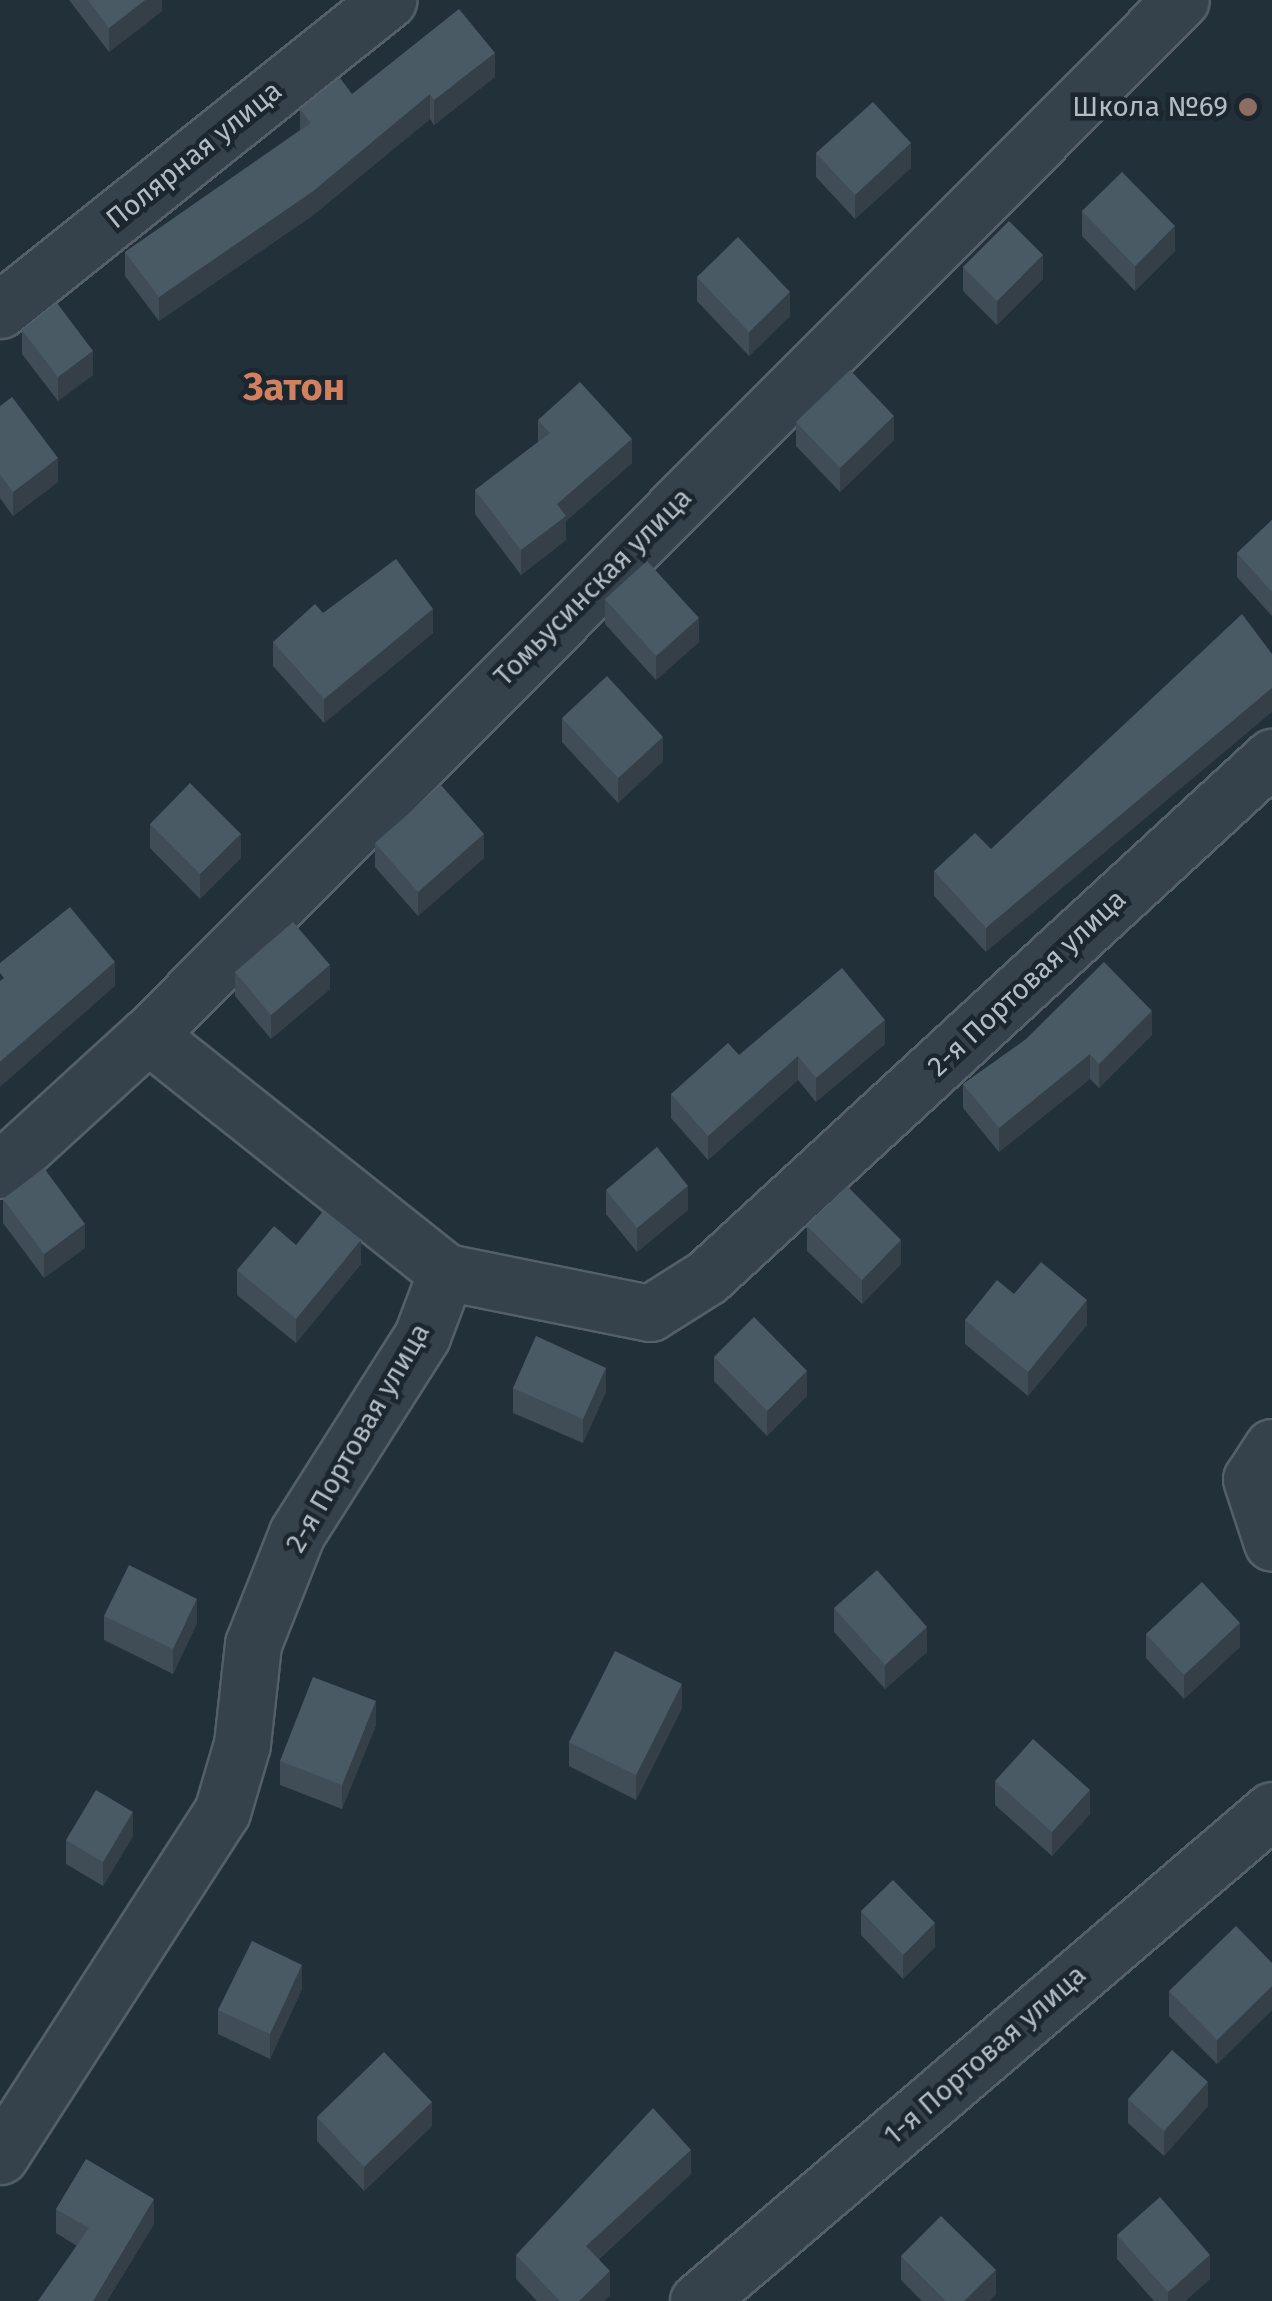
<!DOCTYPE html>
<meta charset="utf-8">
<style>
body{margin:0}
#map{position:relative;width:1272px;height:2301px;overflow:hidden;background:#22303a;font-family:"Fira Sans",sans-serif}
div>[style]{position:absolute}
.roads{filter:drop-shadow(2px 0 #545f68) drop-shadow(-2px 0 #545f68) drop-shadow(0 2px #545f68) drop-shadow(0 -2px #545f68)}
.street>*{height:55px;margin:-27.5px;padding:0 27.5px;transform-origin:27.5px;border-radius:27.5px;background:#36424b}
.wall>*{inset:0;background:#404d57}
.shaded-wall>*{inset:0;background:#343f47}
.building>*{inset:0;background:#4a5a65}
.dots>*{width:28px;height:28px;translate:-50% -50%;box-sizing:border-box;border:5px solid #1b262f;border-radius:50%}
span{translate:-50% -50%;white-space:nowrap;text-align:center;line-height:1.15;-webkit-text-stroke:9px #1b262f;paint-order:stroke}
.poi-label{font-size:28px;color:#b1bcc6}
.right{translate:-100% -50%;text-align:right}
.street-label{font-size:28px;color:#b1bcc6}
.district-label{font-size:38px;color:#d38060;font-weight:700}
</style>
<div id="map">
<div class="roads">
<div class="street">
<div style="left:0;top:310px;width:497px;rotate:-38.6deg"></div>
<div style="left:148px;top:1035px;width:381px;rotate:38.5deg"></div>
<div style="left:0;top:1170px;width:200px;rotate:-42.4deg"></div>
<div style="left:148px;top:1035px;width:1462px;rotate:-45.06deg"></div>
<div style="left:1272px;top:1447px;width:38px;rotate:123deg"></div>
<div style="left:1251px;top:1479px;width:67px;rotate:71.8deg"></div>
<div style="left:0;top:2156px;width:409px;rotate:-57.2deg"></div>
<div style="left:222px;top:1812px;width:71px;rotate:-73.6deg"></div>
<div style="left:242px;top:1744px;width:101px;rotate:-83.7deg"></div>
<div style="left:253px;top:1644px;width:119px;rotate:-68.4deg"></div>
<div style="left:297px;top:1533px;width:233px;rotate:-57.6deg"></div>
<div style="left:422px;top:1336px;width:68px;rotate:-69.4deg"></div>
<div style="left:446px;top:1272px;width:208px;rotate:11.4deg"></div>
<div style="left:650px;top:1313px;width:67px;rotate:-32.3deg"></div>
<div style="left:707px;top:1277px;width:768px;rotate:-42.63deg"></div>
<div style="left:698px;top:2301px;width:755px;rotate:-40.54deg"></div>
</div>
</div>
<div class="wall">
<div style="clip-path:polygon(69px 0,162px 0,162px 11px,109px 52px)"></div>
<div style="clip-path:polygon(495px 77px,434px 125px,430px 119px,312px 216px,159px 321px,125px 276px,125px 252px,300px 130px,300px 109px,352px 94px)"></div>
<div style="clip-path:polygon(816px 153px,911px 168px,855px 219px,816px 177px)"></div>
<div style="clip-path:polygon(1082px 211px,1175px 251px,1135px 291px,1082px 236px)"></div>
<div style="clip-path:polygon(963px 267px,1043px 279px,997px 325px,963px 291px)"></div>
<div style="clip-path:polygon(697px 277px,790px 316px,749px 356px,697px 301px)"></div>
<div style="clip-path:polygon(22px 330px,93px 375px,58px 401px,22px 354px)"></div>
<div style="clip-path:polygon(0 406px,58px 482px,13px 516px,0 498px)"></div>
<div style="clip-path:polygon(538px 420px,632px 463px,566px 521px,566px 540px,521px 575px,475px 514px,475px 490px,538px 442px)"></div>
<div style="clip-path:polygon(796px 422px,894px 440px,840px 492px,796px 446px)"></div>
<div style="clip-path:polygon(1272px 520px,1272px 616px,1237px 577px,1237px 553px)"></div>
<div style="clip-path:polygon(605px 599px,699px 642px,656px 680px,605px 624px)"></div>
<div style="clip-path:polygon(323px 613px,433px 633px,324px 723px,273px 666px,273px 642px)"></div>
<div style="clip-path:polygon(562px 718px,663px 761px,618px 803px,562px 742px)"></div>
<div style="clip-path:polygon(150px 824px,241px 858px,200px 899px,150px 848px)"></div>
<div style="clip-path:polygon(375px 843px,484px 858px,418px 916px,375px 867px)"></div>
<div style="clip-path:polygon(991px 849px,986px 952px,934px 896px,934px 871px)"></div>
<div style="clip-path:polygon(235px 972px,330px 989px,271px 1039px,235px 996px)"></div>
<div style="clip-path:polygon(1152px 1035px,1099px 1088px,1090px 1079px,999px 1152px,963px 1108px,963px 1084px,1025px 1040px)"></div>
<div style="clip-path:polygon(885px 1044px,816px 1102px,798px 1080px,708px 1160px,671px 1118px,671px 1094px,739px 1055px)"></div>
<div style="clip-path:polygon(606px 1190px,688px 1210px,637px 1252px,606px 1214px)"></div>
<div style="clip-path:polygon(3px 1199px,85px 1248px,44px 1278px,3px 1223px)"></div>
<div style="clip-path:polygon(807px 1226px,901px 1264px,862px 1304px,807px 1251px)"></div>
<div style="clip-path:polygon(296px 1245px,361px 1264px,296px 1343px,237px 1295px,237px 1270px)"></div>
<div style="clip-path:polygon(965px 1320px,1087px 1325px,1028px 1396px,965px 1344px)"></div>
<div style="clip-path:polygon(714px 1357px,807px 1396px,767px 1436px,714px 1381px)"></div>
<div style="clip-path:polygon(513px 1388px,606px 1392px,583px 1443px,513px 1413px)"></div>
<div style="clip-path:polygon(834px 1608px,927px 1652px,885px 1689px,834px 1632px)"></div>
<div style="clip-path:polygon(104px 1616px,197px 1623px,173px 1674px,104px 1640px)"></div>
<div style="clip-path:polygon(1146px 1634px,1240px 1647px,1184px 1699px,1146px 1658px)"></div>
<div style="clip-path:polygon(682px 1708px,636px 1800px,569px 1766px,569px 1742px)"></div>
<div style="clip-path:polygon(376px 1725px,342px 1809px,280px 1785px,280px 1761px)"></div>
<div style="clip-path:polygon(995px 1781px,1090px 1814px,1052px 1856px,995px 1805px)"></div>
<div style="clip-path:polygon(133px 1836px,103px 1886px,66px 1864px,66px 1840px)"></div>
<div style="clip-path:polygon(861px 1911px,935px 1947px,903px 1979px,861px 1935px)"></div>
<div style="clip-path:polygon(1272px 1963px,1272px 2010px,1217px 2064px,1169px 2016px,1169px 1991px)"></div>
<div style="clip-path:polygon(302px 1989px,270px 2059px,218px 2034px,218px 2010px)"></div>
<div style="clip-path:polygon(1128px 2099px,1208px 2106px,1164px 2156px,1128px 2123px)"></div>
<div style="clip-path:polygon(317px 2117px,432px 2126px,364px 2191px,317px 2141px)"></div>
<div style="clip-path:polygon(691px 2174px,599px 2259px,610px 2295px,604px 2301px,537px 2301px,516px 2279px,516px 2255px)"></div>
<div style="clip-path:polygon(56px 2209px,154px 2224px,107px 2301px,38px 2301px,77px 2246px,56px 2233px)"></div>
<div style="clip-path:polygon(1117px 2235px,1210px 2279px,1185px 2301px,1154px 2301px,1117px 2259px)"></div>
<div style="clip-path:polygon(901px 2256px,996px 2294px,989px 2301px,922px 2301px,901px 2280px)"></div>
</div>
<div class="shaded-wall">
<div style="clip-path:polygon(145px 0,162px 0,162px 11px,109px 52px,109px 28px)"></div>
<div style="clip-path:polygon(495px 53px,495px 77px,434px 125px,434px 100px)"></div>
<div style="clip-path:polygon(430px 94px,430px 119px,312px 216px,159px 321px,159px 297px)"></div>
<div style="clip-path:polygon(911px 143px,911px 168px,855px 219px,855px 195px)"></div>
<div style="clip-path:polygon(1175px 226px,1175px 251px,1135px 291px,1135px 266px)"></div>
<div style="clip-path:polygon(1043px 255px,1043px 279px,997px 325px,997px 301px)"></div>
<div style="clip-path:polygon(790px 292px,790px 316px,749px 356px,749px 332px)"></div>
<div style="clip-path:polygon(93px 351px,93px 375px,58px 401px,58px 377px)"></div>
<div style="clip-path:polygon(894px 416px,894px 440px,840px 492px,840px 468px)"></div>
<div style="clip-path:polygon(632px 439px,632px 463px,566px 521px,566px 540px,521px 575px,521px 550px,557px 504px)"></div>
<div style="clip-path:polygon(58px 458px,58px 482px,13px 516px,13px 492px)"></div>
<div style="clip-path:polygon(433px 609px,433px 633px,324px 723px,324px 699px)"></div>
<div style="clip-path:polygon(699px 618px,699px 642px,656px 680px,656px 656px)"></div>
<div style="clip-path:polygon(1272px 688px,1272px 712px,986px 952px,986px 928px)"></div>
<div style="clip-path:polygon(663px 737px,663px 761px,618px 803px,618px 778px)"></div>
<div style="clip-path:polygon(241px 834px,241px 858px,200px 899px,200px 874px)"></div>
<div style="clip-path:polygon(484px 834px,484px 858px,418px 916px,418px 892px)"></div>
<div style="clip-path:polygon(115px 962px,115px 986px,0 1087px,0 1062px)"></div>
<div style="clip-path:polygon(330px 965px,330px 989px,271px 1039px,271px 1015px)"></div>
<div style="clip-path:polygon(1152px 1011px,1152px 1035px,1099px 1088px,1099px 1064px)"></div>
<div style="clip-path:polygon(885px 1020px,885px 1044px,816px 1102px,816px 1078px)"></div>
<div style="clip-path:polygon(1090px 1054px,1090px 1079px,999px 1152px,999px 1128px)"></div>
<div style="clip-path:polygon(798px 1056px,798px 1080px,708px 1160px,708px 1136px)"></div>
<div style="clip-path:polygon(688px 1186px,688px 1210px,637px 1252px,637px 1228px)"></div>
<div style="clip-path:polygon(85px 1224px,85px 1248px,44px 1278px,44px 1254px)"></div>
<div style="clip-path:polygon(361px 1240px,361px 1264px,296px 1343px,296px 1319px)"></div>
<div style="clip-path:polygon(901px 1240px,901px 1264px,862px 1304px,862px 1280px)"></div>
<div style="clip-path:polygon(1087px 1300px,1087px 1325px,1028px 1396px,1028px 1372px)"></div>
<div style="clip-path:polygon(606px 1368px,606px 1392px,583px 1443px,583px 1419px)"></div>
<div style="clip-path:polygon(807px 1371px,807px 1396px,767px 1436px,767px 1411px)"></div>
<div style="clip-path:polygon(197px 1599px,197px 1623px,173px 1674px,173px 1649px)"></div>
<div style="clip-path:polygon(1240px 1623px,1240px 1647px,1184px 1699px,1184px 1675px)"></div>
<div style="clip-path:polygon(927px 1627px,927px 1652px,885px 1689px,885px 1665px)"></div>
<div style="clip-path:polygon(682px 1684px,682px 1708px,636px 1800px,636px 1775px)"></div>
<div style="clip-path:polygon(376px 1701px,376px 1725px,342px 1809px,342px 1785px)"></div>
<div style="clip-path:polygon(1090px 1790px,1090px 1814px,1052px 1856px,1052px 1832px)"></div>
<div style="clip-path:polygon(133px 1812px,133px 1836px,103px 1886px,103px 1862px)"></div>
<div style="clip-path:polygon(935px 1923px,935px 1947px,903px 1979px,903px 1955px)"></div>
<div style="clip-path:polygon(302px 1965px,302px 1989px,270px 2059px,270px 2034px)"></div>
<div style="clip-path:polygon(1272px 1986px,1272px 2010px,1217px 2064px,1217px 2040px)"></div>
<div style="clip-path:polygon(1208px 2082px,1208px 2106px,1164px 2156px,1164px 2131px)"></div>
<div style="clip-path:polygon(432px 2102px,432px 2126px,364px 2191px,364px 2167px)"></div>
<div style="clip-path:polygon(691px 2150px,691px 2174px,586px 2270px,586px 2246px)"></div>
<div style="clip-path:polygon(154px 2199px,154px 2224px,107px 2301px,93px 2301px)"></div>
<div style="clip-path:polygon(1210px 2255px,1210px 2279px,1185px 2301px,1168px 2301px,1168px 2292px)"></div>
<div style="clip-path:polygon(996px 2270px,996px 2294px,989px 2301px,964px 2301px)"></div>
<div style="clip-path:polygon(610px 2271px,610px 2295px,604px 2301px,579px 2301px)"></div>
</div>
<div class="building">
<div style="clip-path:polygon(88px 0,145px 0,109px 28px)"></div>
<div style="clip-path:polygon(459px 9px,495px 53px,434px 100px,430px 94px,312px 192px,159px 297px,125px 252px,311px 123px,300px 109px,340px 78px,352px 94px)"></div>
<div style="clip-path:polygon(873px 102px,911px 143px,855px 195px,816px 153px)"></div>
<div style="clip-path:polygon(1122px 172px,1175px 226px,1135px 266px,1082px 211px)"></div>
<div style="clip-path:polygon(1009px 221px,1043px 255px,997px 301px,963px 267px)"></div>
<div style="clip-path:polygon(738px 237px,790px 292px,749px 332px,697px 277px)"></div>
<div style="clip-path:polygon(57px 303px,93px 351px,58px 377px,22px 330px)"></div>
<div style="clip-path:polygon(850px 370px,894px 416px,840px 468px,796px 422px)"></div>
<div style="clip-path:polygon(580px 382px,632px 439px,557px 504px,566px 516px,521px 550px,475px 490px,550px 433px,538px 420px)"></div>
<div style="clip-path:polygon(12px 397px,58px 458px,13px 492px,0 474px,0 406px)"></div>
<div style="clip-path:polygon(1272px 520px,1272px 592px,1237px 553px)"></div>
<div style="clip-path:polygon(396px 559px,433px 609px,324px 699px,273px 642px,315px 604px,323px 613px)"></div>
<div style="clip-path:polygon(647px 561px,699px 618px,656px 656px,605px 599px)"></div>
<div style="clip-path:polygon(1242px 614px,1272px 654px,1272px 688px,986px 928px,934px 871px,975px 833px,991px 849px)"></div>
<div style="clip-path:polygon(607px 676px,663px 737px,618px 778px,562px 718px)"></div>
<div style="clip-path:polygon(190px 783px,241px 834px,200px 874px,150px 824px)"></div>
<div style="clip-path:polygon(441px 785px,484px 834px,418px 892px,375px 843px)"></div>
<div style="clip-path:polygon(70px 907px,115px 962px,0 1062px,0 981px,4px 978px,0 973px,0 963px)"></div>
<div style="clip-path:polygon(293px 922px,330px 965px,271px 1015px,235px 972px)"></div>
<div style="clip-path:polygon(1104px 962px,1152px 1011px,1099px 1064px,1090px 1054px,999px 1128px,963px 1084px,1025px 1040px)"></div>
<div style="clip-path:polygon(842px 968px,885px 1020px,816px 1078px,798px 1056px,708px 1136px,671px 1094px,728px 1043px,739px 1055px)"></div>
<div style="clip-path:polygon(657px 1147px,688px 1186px,637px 1228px,606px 1190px)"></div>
<div style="clip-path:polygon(44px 1168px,85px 1224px,44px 1254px,3px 1199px)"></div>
<div style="clip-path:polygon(847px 1186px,901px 1240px,862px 1280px,807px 1226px)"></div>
<div style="clip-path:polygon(324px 1210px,361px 1240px,296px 1319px,237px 1270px,274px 1226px,296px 1245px)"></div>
<div style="clip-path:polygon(1041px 1262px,1087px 1300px,1028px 1372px,965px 1320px,997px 1280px,1014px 1294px)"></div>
<div style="clip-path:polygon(754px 1317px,807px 1371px,767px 1411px,714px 1357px)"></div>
<div style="clip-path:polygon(536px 1336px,606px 1368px,583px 1419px,513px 1388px)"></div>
<div style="clip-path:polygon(129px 1565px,197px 1599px,173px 1649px,104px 1616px)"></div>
<div style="clip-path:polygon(877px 1570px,927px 1627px,885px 1665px,834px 1608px)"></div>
<div style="clip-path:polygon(1202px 1582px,1240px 1623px,1184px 1675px,1146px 1634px)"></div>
<div style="clip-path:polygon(615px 1651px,682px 1684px,636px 1775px,569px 1742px)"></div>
<div style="clip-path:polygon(313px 1677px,376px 1701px,342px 1785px,280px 1761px)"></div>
<div style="clip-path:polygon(1033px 1739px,1090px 1790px,1052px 1832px,995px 1781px)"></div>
<div style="clip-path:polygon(96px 1790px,133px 1812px,103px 1862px,66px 1840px)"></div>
<div style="clip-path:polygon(893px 1880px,935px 1923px,903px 1955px,861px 1911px)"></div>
<div style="clip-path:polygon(1236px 1926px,1272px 1963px,1272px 1986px,1217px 2040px,1169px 1991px)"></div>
<div style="clip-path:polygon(252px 1941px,302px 1965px,270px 2034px,218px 2010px)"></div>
<div style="clip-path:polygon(1172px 2050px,1208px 2082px,1164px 2131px,1128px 2099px)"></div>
<div style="clip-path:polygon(384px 2052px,432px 2102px,364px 2167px,317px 2117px)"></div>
<div style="clip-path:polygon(653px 2108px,691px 2150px,586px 2246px,610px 2271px,579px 2301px,560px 2301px,516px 2255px)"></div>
<div style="clip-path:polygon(86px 2159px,154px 2199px,93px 2301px,38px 2301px,89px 2228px,56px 2209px)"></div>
<div style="clip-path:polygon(1160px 2197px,1210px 2255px,1168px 2292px,1117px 2235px)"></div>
<div style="clip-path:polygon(941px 2216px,996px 2270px,964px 2301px,946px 2301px,901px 2256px)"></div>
</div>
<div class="dots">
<div style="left:1248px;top:107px;background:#8d6e63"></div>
</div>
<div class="poi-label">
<span class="right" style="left:1228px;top:107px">Школа №69</span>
</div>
<div class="street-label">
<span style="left:194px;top:155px;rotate:-39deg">Полярная улица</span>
<span style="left:593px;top:587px;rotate:-45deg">Томьусинская улица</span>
<span style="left:1027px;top:983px;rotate:-43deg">2-я Портовая улица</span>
<span style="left:358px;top:1438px;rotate:-60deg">2-я Портовая улица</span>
<span style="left:985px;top:2055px;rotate:-41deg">1-я Портовая улица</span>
</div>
<div class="district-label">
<span style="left:294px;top:388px">Затон</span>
</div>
</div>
